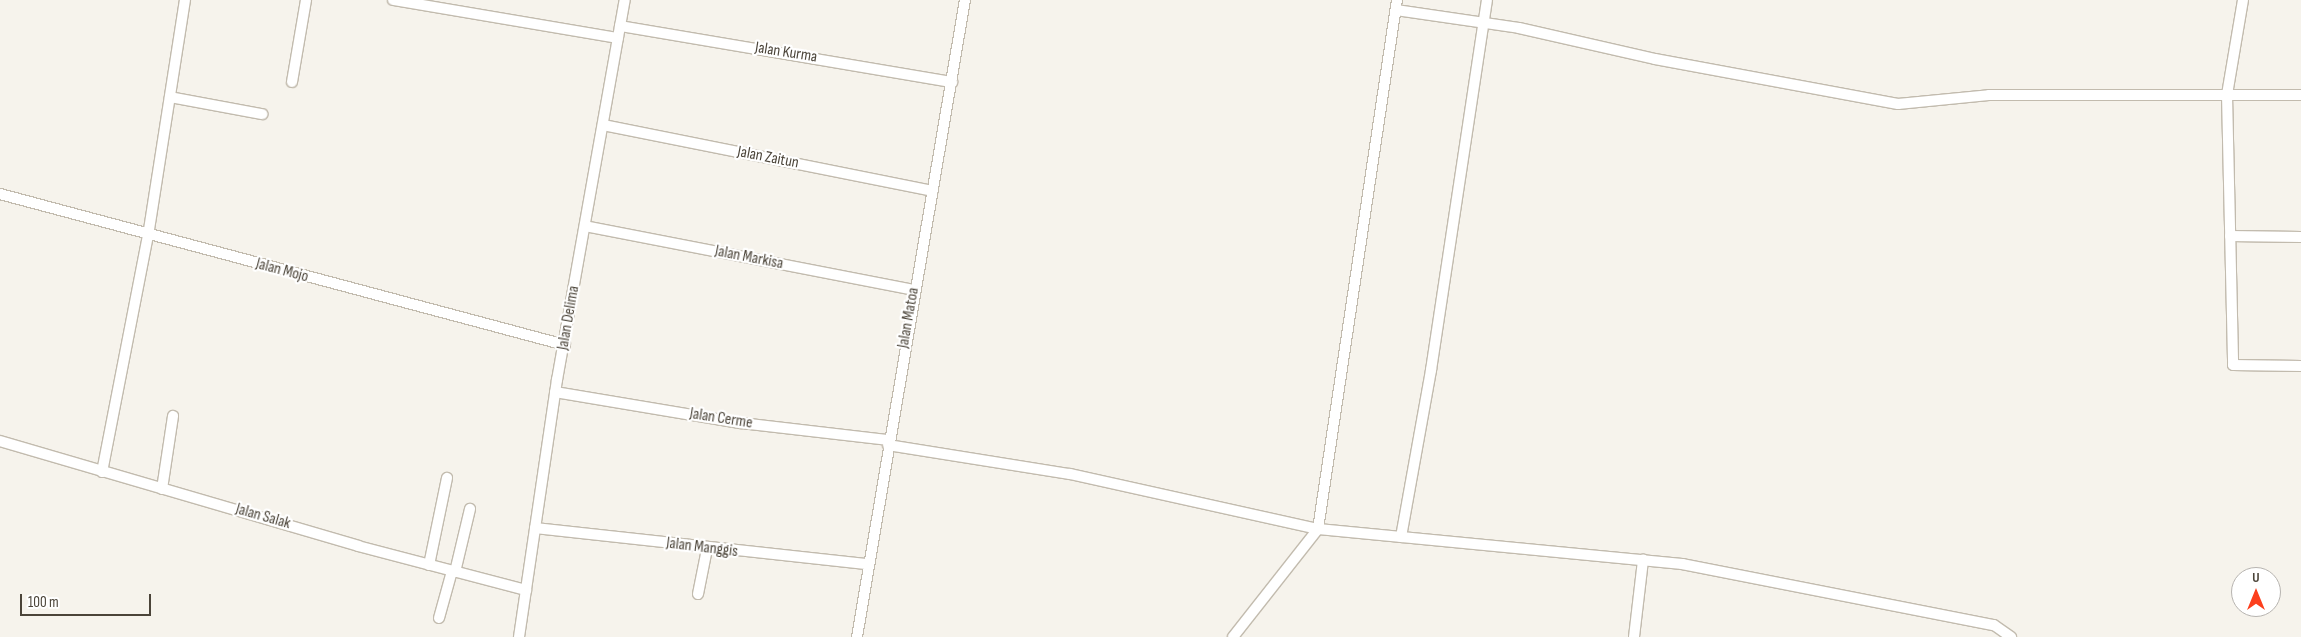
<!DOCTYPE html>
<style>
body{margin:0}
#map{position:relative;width:2301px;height:637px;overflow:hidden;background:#f6f3ec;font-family:"Sofia Sans Condensed",sans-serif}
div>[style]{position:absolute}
.roads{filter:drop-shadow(1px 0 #c2bbae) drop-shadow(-1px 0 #c2bbae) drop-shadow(0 1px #c2bbae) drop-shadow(0 -1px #c2bbae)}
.minor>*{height:10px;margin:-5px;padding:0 5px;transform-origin:5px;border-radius:5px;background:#fff}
span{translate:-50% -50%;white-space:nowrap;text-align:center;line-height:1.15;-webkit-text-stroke:4.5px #fff;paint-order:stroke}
.street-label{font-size:16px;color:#4b4439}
.north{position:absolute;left:2231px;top:567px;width:50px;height:50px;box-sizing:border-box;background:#fff;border:1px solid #b7b4b0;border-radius:50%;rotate:0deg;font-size:14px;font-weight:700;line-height:20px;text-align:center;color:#4b4439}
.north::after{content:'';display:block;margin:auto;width:18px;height:22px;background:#fc3f1d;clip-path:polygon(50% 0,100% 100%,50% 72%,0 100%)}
.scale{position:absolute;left:20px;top:594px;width:131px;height:22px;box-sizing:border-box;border:2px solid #4b4439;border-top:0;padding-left:6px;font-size:15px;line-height:18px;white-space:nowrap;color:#4b4439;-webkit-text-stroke:4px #fff;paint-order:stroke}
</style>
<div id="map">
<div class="roads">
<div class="minor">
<div style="left:393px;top:0;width:228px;rotate:9.6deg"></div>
<div style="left:2243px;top:0;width:96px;rotate:99.6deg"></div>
<div style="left:2227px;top:95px;width:270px;rotate:88.7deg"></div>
<div style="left:2233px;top:365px;width:68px;rotate:0.8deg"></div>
<div style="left:1396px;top:10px;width:124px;rotate:8.3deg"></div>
<div style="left:1519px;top:28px;width:139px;rotate:12.8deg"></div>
<div style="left:1655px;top:59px;width:247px;rotate:10.5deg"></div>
<div style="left:1898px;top:104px;width:91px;rotate:-5.6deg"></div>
<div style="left:1989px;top:95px;width:312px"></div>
<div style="left:620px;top:26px;width:337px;rotate:9.6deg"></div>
<div style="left:292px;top:82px;width:83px;rotate:-80.3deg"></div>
<div style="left:170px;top:97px;width:94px;rotate:10.5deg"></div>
<div style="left:603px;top:125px;width:336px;rotate:11.3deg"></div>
<div style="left:0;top:194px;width:585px;rotate:14.96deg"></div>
<div style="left:585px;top:226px;width:335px;rotate:11deg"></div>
<div style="left:2230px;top:236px;width:71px;rotate:0.8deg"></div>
<div style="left:555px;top:392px;width:189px;rotate:9.5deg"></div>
<div style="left:741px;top:423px;width:149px;rotate:6.6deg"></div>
<div style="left:0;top:441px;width:373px;rotate:16.3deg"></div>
<div style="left:358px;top:546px;width:174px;rotate:14.7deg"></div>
<div style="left:888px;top:445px;width:184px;rotate:9.1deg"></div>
<div style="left:1070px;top:474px;width:254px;rotate:12.5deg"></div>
<div style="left:1318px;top:529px;width:366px;rotate:5.5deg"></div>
<div style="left:1682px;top:564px;width:318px;rotate:11.1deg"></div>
<div style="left:1994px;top:625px;width:21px;rotate:35deg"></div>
<div style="left:102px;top:472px;width:240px;rotate:-79deg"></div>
<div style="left:148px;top:236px;width:239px;rotate:-81.1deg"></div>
<div style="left:162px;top:489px;width:74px;rotate:-81.4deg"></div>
<div style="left:535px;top:528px;width:335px;rotate:6.2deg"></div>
<div style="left:1401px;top:537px;width:170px;rotate:-79.8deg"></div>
<div style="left:1431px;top:370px;width:374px;rotate:-81.4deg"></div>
<div style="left:429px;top:565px;width:89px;rotate:-78.3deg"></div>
<div style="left:455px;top:572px;width:65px;rotate:-76.6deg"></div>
<div style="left:698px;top:594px;width:46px;rotate:-78.7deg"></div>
<div style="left:439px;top:618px;width:49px;rotate:-74.5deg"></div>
<div style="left:519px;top:637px;width:260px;rotate:-81.6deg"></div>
<div style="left:557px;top:380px;width:386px;rotate:-79.9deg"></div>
<div style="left:857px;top:637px;width:646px;rotate:-80.38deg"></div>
<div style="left:1233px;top:637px;width:137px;rotate:-51.8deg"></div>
<div style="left:1318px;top:529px;width:535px;rotate:-81.51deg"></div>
<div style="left:1634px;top:637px;width:78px;rotate:-83.3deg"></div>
</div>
</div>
<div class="street-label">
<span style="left:786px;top:53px;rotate:9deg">Jalan Kurma</span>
<span style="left:768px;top:158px;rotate:11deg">Jalan Zaitun</span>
<span style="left:749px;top:258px;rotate:11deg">Jalan Markisa</span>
<span style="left:282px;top:271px;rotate:15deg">Jalan Mojo</span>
<span style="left:569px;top:318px;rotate:-80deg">Jalan Delima</span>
<span style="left:909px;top:318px;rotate:-80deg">Jalan Matoa</span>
<span style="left:721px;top:419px;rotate:9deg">Jalan Cerme</span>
<span style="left:263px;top:517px;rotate:16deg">Jalan Salak</span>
<span style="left:702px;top:548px;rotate:7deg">Jalan Manggis</span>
</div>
<div class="north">U</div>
<div class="scale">100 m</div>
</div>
